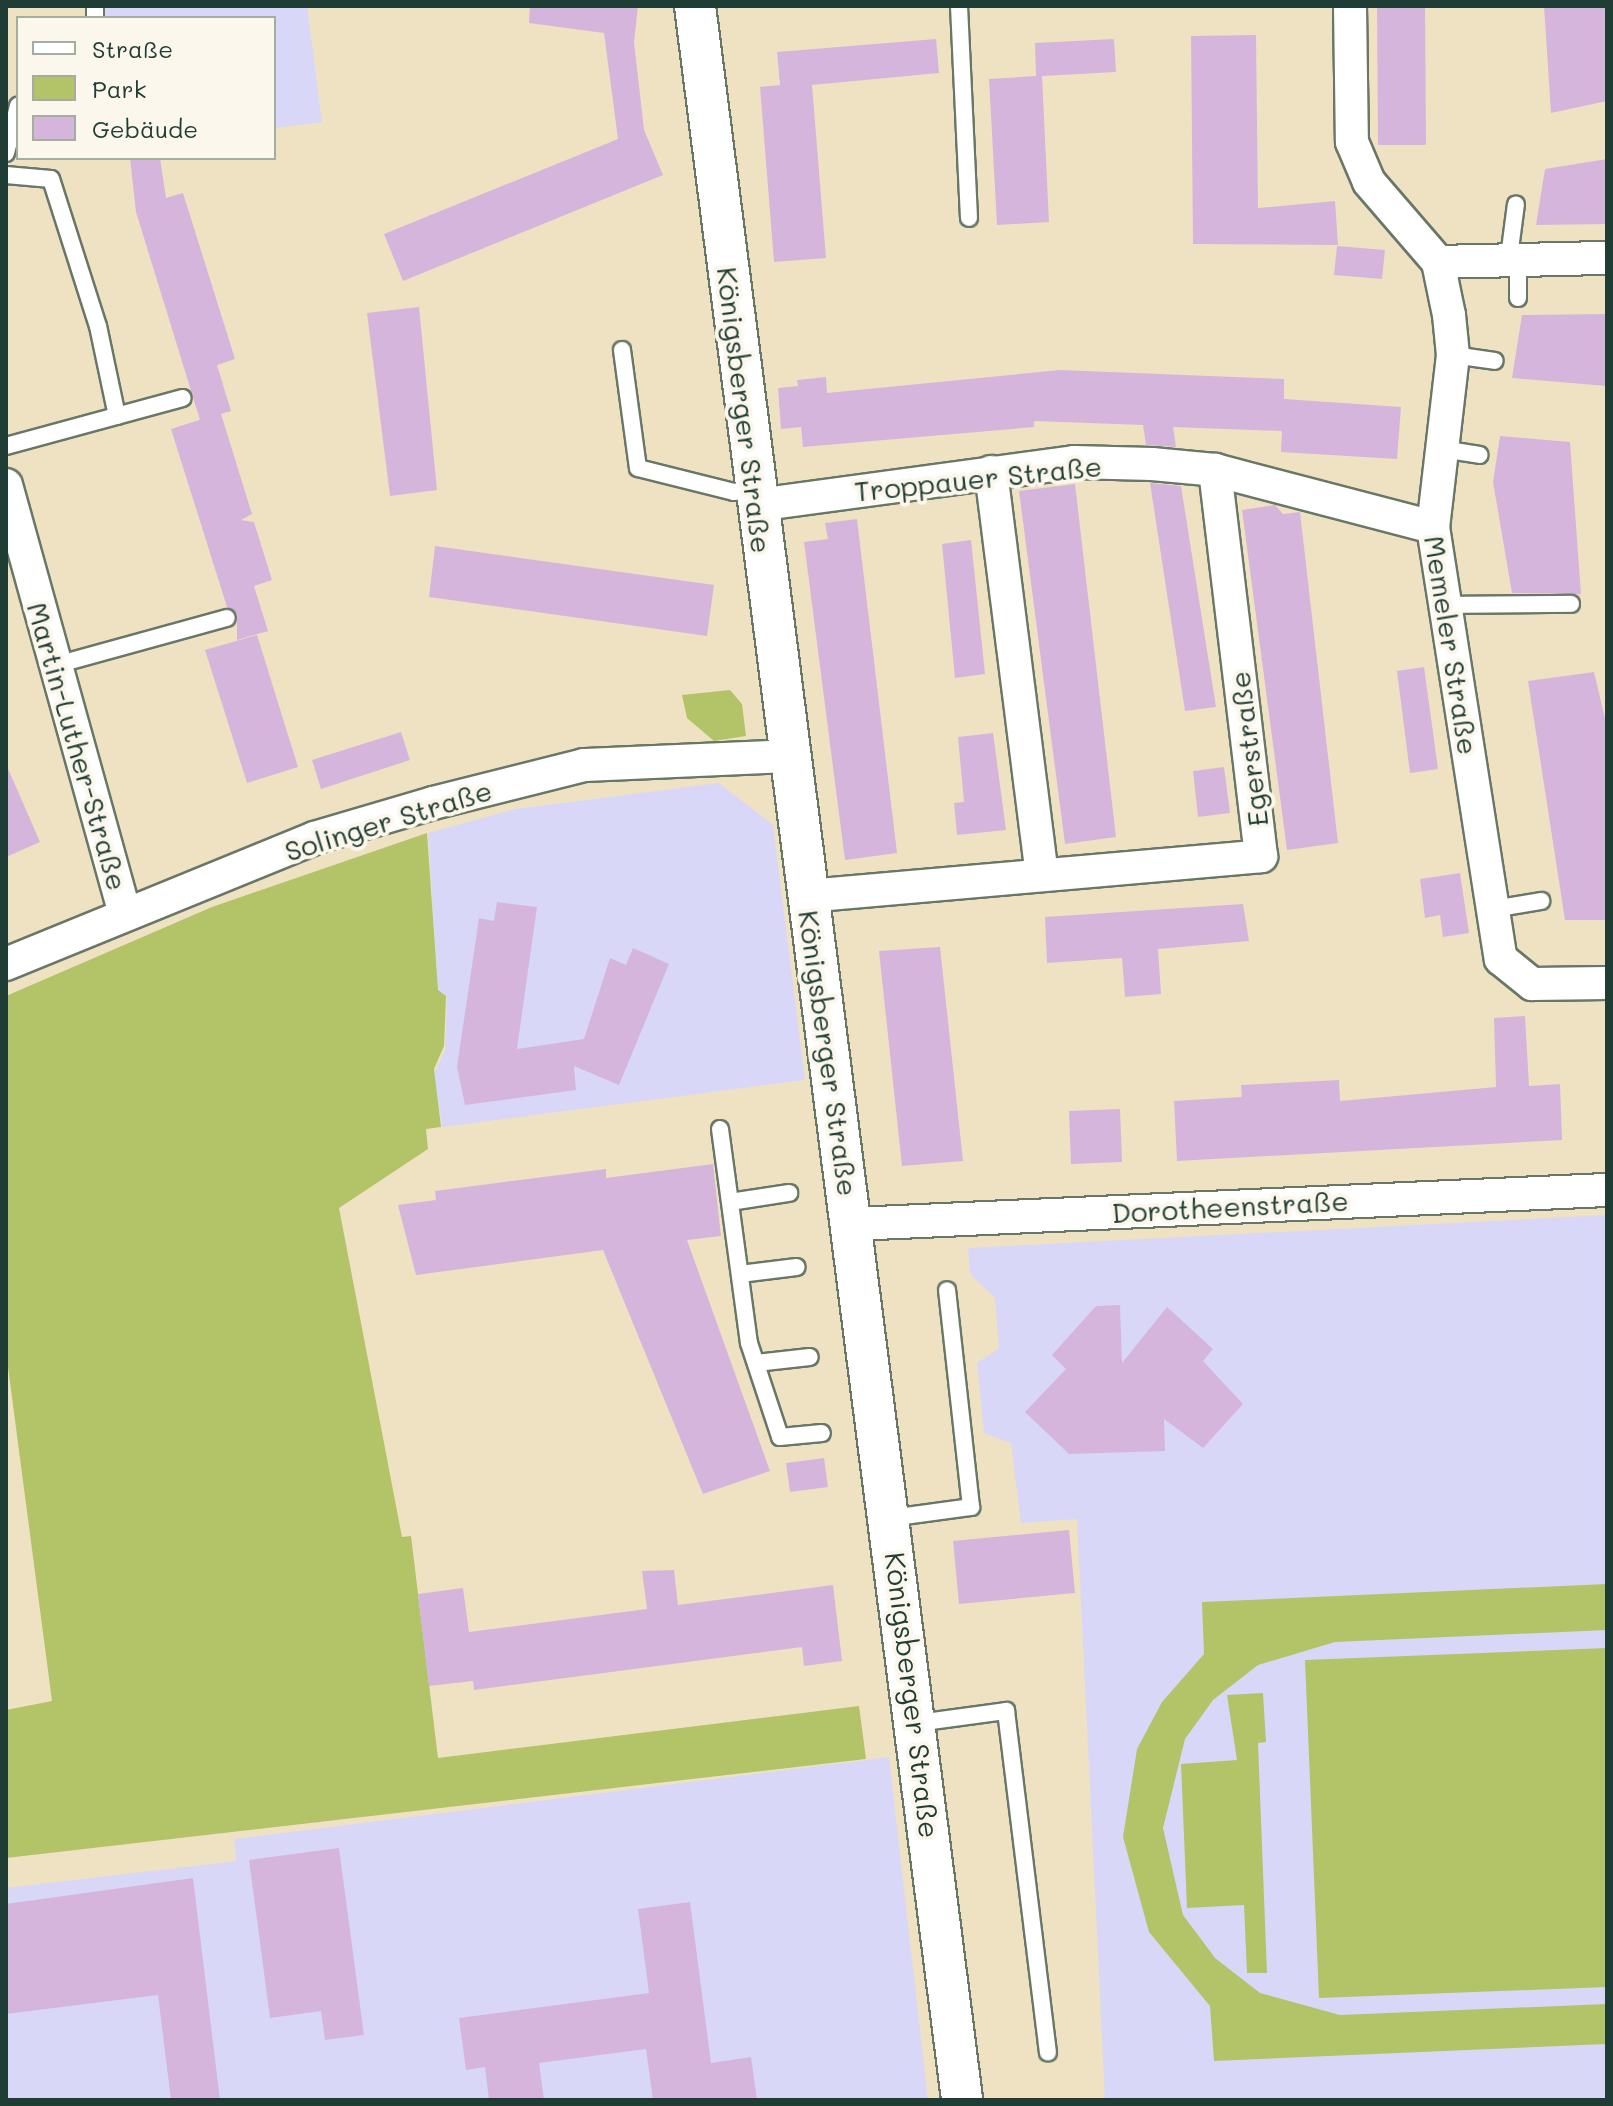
<!DOCTYPE html>
<meta charset="utf-8">
<style>
body{margin:0}
#map{position:relative;width:1613px;height:2106px;overflow:hidden;background:#efe2c3;font-family:Mali,sans-serif}
div>[style]{position:absolute}
.built>*{inset:0;background:#d8d7f8}
.green>*{inset:0;background:#b2c467}
.building>*{inset:0;background:#d6b5dd}
.roads{filter:drop-shadow(2px 0 #687766) drop-shadow(-2px 0 #687766) drop-shadow(0 2px #687766) drop-shadow(0 -2px #687766)}
.service>*{height:16px;margin:-8px;padding:0 8px;transform-origin:8px;border-radius:8px;background:#fff}
.minor>*{height:32px;margin:-16px;padding:0 16px;transform-origin:16px;border-radius:16px;background:#fff}
.tertiary>*{height:40px;margin:-20px;padding:0 20px;transform-origin:20px;border-radius:20px;background:#fff}
span{translate:-50% -50%;white-space:nowrap;text-align:center;line-height:1.15;-webkit-text-stroke:8px #fbf7ec;paint-order:stroke}
.street-label{font-size:28px;color:#1f3d34}
.frame{position:absolute;inset:0;border:8px solid #1f3d34;pointer-events:none}
.legend{position:absolute;left:16px;top:16px;width:260px;height:144px;box-sizing:border-box;background:#fbf7ec;border:2px solid #a3ada2;margin:0;padding:10px 14px;list-style:none;font-size:24px;color:#1f3d34}
.legend li{display:flex;align-items:center;gap:16px;height:40px}
.legend b{width:40px;border:2px solid #a3ada2}
</style>
<div id="map">
<div class="built">
<div style="clip-path:polygon(103px 6px,307px 6px,322px 122px,274px 128px,274px 18px,104px 18px)"></div>
<div style="clip-path:polygon(719px 783px,773px 825px,805px 1080px,442px 1127px,434px 1074px,445px 1050px,447px 997px,438px 991px,428px 833px,515px 809px)"></div>
<div style="clip-path:polygon(1607px 1215px,1607px 2100px,1105px 2100px,1077px 1519px,1021px 1523px,1011px 1443px,984px 1433px,977px 1363px,999px 1348px,995px 1298px,970px 1274px,968px 1248px)"></div>
<div style="clip-path:polygon(889px 1757px,928px 2100px,6px 2100px,6px 1888px,236px 1861px,234px 1839px)"></div>
</div>
<div class="green">
<div style="clip-path:polygon(730px 690px,742px 704px,746px 736px,714px 741px,687px 718px,682px 695px)"></div>
<div style="clip-path:polygon(427px 833px,438px 990px,446px 996px,444px 1046px,434px 1069px,441px 1127px,426px 1129px,428px 1149px,339px 1208px,402px 1537px,411px 1536px,438px 1758px,859px 1706px,866px 1759px,6px 1858px,6px 1710px,52px 1701px,6px 1352px,6px 996px,212px 907px)"></div>
<div style="clip-path:polygon(1607px 1584px,1607px 1630px,1335px 1642px,1258px 1665px,1213px 1700px,1185px 1739px,1163px 1828px,1183px 1915px,1215px 1958px,1260px 1993px,1340px 2015px,1607px 2004px,1607px 2044px,1214px 2061px,1210px 2006px,1149px 1932px,1123px 1837px,1137px 1749px,1162px 1702px,1204px 1654px,1202px 1602px)"></div>
<div style="clip-path:polygon(1607px 1648px,1607px 1987px,1319px 1998px,1305px 1660px)"></div>
<div style="clip-path:polygon(1263px 1693px,1266px 1742px,1258px 1743px,1267px 1973px,1247px 1973px,1244px 1905px,1187px 1908px,1181px 1764px,1237px 1760px,1227px 1695px)"></div>
</div>
<div class="building">
<div style="clip-path:polygon(530px 6px,638px 6px,634px 42px,644px 130px,663px 175px,403px 281px,384px 234px,618px 139px,604px 33px,529px 23px)"></div>
<div style="clip-path:polygon(1377px 6px,1425px 6px,1426px 145px,1378px 145px)"></div>
<div style="clip-path:polygon(1544px 6px,1607px 6px,1607px 101px,1551px 113px)"></div>
<div style="clip-path:polygon(1256px 35px,1258px 208px,1335px 201px,1338px 245px,1193px 244px,1191px 36px)"></div>
<div style="clip-path:polygon(936px 39px,939px 73px,812px 85px,826px 258px,774px 262px,760px 87px,780px 85px,777px 52px)"></div>
<div style="clip-path:polygon(1114px 39px,1116px 72px,1042px 76px,1049px 222px,997px 225px,989px 79px,1036px 76px,1035px 43px)"></div>
<div style="clip-path:polygon(130px 158px,160px 158px,166px 198px,183px 193px,235px 359px,217px 365px,231px 411px,221px 414px,252px 514px,241px 520px,254px 522px,272px 580px,254px 586px,268px 631px,237px 640px,237px 614px,227px 607px,171px 429px,215px 415px,200px 420px,136px 212px)"></div>
<div style="clip-path:polygon(1607px 159px,1607px 224px,1536px 225px,1545px 169px)"></div>
<div style="clip-path:polygon(1337px 246px,1385px 250px,1382px 279px,1334px 275px)"></div>
<div style="clip-path:polygon(419px 307px,437px 490px,390px 496px,367px 313px)"></div>
<div style="clip-path:polygon(1607px 314px,1607px 386px,1512px 378px,1522px 315px)"></div>
<div style="clip-path:polygon(1060px 370px,1284px 379px,1284px 399px,1401px 407px,1397px 459px,1281px 452px,1282px 431px,1173px 427px,1176px 447px,1146px 445px,1143px 425px,1034px 421px,1034px 427px,803px 447px,801px 427px,781px 429px,778px 388px,798px 386px,797px 380px,826px 377px,827px 393px)"></div>
<div style="clip-path:polygon(1500px 436px,1570px 442px,1581px 594px,1512px 593px,1493px 482px)"></div>
<div style="clip-path:polygon(1150px 483px,1181px 486px,1216px 707px,1185px 711px)"></div>
<div style="clip-path:polygon(1075px 484px,1116px 837px,1065px 844px,1019px 491px)"></div>
<div style="clip-path:polygon(1275px 505px,1283px 514px,1300px 512px,1338px 843px,1287px 850px,1242px 510px)"></div>
<div style="clip-path:polygon(857px 519px,897px 853px,845px 860px,804px 542px,828px 539px,825px 523px)"></div>
<div style="clip-path:polygon(971px 540px,985px 674px,955px 678px,942px 544px)"></div>
<div style="clip-path:polygon(435px 546px,714px 585px,707px 636px,429px 597px)"></div>
<div style="clip-path:polygon(257px 635px,298px 767px,247px 783px,205px 650px)"></div>
<div style="clip-path:polygon(1424px 667px,1438px 769px,1410px 773px,1397px 671px)"></div>
<div style="clip-path:polygon(1594px 672px,1607px 727px,1607px 920px,1565px 920px,1528px 681px)"></div>
<div style="clip-path:polygon(401px 732px,410px 760px,321px 789px,312px 760px)"></div>
<div style="clip-path:polygon(993px 733px,1006px 830px,957px 835px,954px 803px,964px 802px,958px 737px)"></div>
<div style="clip-path:polygon(6px 764px,40px 842px,6px 857px)"></div>
<div style="clip-path:polygon(1224px 767px,1230px 813px,1198px 817px,1193px 771px)"></div>
<div style="clip-path:polygon(1460px 873px,1469px 933px,1443px 937px,1440px 915px,1425px 918px,1420px 879px)"></div>
<div style="clip-path:polygon(497px 902px,537px 907px,517px 1049px,584px 1039px,610px 958px,626px 965px,633px 948px,669px 964px,619px 1085px,574px 1066px,576px 1090px,465px 1105px,457px 1067px,479px 918px,494px 921px)"></div>
<div style="clip-path:polygon(1243px 904px,1249px 941px,1158px 949px,1161px 994px,1125px 997px,1122px 958px,1047px 963px,1045px 917px)"></div>
<div style="clip-path:polygon(940px 947px,963px 1161px,902px 1166px,879px 951px)"></div>
<div style="clip-path:polygon(1525px 1016px,1529px 1086px,1560px 1084px,1562px 1140px,1177px 1161px,1174px 1101px,1242px 1097px,1241px 1085px,1339px 1080px,1340px 1101px,1496px 1087px,1494px 1018px)"></div>
<div style="clip-path:polygon(1120px 1109px,1122px 1162px,1071px 1164px,1069px 1111px)"></div>
<div style="clip-path:polygon(713px 1164px,721px 1236px,687px 1240px,770px 1471px,703px 1494px,603px 1250px,416px 1275px,398px 1205px,436px 1200px,435px 1191px,606px 1169px,606px 1178px)"></div>
<div style="clip-path:polygon(1120px 1305px,1122px 1363px,1167px 1307px,1213px 1349px,1203px 1361px,1243px 1404px,1203px 1448px,1164px 1419px,1165px 1451px,1069px 1454px,1025px 1412px,1066px 1369px,1052px 1355px,1096px 1306px)"></div>
<div style="clip-path:polygon(824px 1458px,828px 1487px,790px 1492px,786px 1463px)"></div>
<div style="clip-path:polygon(1069px 1530px,1075px 1593px,959px 1604px,953px 1541px)"></div>
<div style="clip-path:polygon(674px 1570px,678px 1605px,833px 1585px,842px 1661px,804px 1666px,802px 1647px,474px 1690px,473px 1681px,429px 1686px,418px 1594px,463px 1588px,469px 1632px,647px 1609px,642px 1571px)"></div>
<div style="clip-path:polygon(339px 1848px,364px 2035px,325px 2040px,321px 2011px,270px 2018px,249px 1860px)"></div>
<div style="clip-path:polygon(193px 1878px,220px 2100px,171px 2100px,158px 1995px,6px 2014px,6px 1904px)"></div>
<div style="clip-path:polygon(690px 1902px,711px 2063px,751px 2057px,757px 2100px,653px 2100px,646px 2049px,539px 2063px,544px 2100px,489px 2100px,485px 2067px,466px 2070px,459px 2018px,649px 1993px,638px 1909px)"></div>
</div>
<div class="roads">
<div class="service">
<div style="left:95px;top:6px;width:12px;rotate:90deg"></div>
<div style="left:959px;top:6px;width:212px;rotate:87.3deg"></div>
<div style="left:6px;top:153px;width:49px;rotate:-75.7deg"></div>
<div style="left:6px;top:175px;width:45px;rotate:5.1deg"></div>
<div style="left:51px;top:179px;width:154px;rotate:72.3deg"></div>
<div style="left:98px;top:326px;width:92px;rotate:78.1deg"></div>
<div style="left:1509px;top:257px;width:53px;rotate:-82.5deg"></div>
<div style="left:1518px;top:298px;width:40px;rotate:-90deg"></div>
<div style="left:622px;top:350px;width:119px;rotate:82.3deg"></div>
<div style="left:638px;top:468px;width:99px;rotate:14deg"></div>
<div style="left:734px;top:492px;width:21px;rotate:-8deg"></div>
<div style="left:1453px;top:355px;width:42px;rotate:8.1deg"></div>
<div style="left:6px;top:446px;width:183px;rotate:-15.2deg"></div>
<div style="left:1442px;top:449px;width:38px;rotate:9deg"></div>
<div style="left:1445px;top:605px;width:126px;rotate:-0.5deg"></div>
<div style="left:56px;top:665px;width:177px;rotate:-15.4deg"></div>
<div style="left:1493px;top:909px;width:49px;rotate:-9.5deg"></div>
<div style="left:720px;top:1129px;width:216px;rotate:82.3deg"></div>
<div style="left:749px;top:1343px;width:99px;rotate:71.7deg"></div>
<div style="left:780px;top:1437px;width:42px;rotate:-5.4deg"></div>
<div style="left:730px;top:1202px;width:60px;rotate:-8.7deg"></div>
<div style="left:740px;top:1274px;width:57px;rotate:-7deg"></div>
<div style="left:756px;top:1363px;width:54px;rotate:-6.3deg"></div>
<div style="left:890px;top:1518px;width:82px;rotate:-7.7deg"></div>
<div style="left:971px;top:1507px;width:218px;rotate:-96.3deg"></div>
<div style="left:917px;top:1723px;width:90px;rotate:-7.7deg"></div>
<div style="left:1006px;top:1711px;width:344px;rotate:83deg"></div>
</div>
<div class="minor">
<div style="left:1350px;top:6px;width:136px;rotate:89.2deg"></div>
<div style="left:1352px;top:142px;width:43px;rotate:67deg"></div>
<div style="left:1369px;top:182px;width:106px;rotate:49.2deg"></div>
<div style="left:1438px;top:262px;width:54px;rotate:78.3deg"></div>
<div style="left:1449px;top:315px;width:40px;rotate:84.3deg"></div>
<div style="left:1453px;top:355px;width:173px;rotate:96.6deg"></div>
<div style="left:1433px;top:527px;width:437px;rotate:81.1deg"></div>
<div style="left:1501px;top:959px;width:40px;rotate:39deg"></div>
<div style="left:1532px;top:984px;width:75px;rotate:-0.8deg"></div>
<div style="left:1438px;top:262px;width:169px;rotate:-1.4deg"></div>
<div style="left:991px;top:472px;width:401px;rotate:82.8deg"></div>
<div style="left:6px;top:485px;width:445px;rotate:74.5deg"></div>
<div style="left:757px;top:505px;width:320px;rotate:-7.7deg"></div>
<div style="left:1074px;top:462px;width:78px;rotate:1.5deg"></div>
<div style="left:1152px;top:464px;width:63px;rotate:5.4deg"></div>
<div style="left:1215px;top:470px;width:225px;rotate:14.7deg"></div>
<div style="left:807px;top:896px;width:456px;rotate:-5deg"></div>
<div style="left:1261px;top:856px;width:389px;rotate:-96.8deg"></div>
<div style="left:6px;top:964px;width:333px;rotate:-22.2deg"></div>
<div style="left:314px;top:838px;width:124px;rotate:-16.4deg"></div>
<div style="left:433px;top:803px;width:156px;rotate:-14.1deg"></div>
<div style="left:584px;top:765px;width:205px;rotate:-2.5deg"></div>
<div style="left:854px;top:1224px;width:754px;rotate:-2.59deg"></div>
</div>
<div class="tertiary">
<div style="left:695px;top:6px;width:2111px;rotate:82.73deg"></div>
</div>
</div>
<div class="street-label">
<span style="left:745px;top:410px;rotate:83deg">Königsberger Straße</span>
<span style="left:978px;top:478px;rotate:-6deg">Troppauer Straße</span>
<span style="left:1452px;top:645px;rotate:81deg">Memeler Straße</span>
<span style="left:78px;top:746px;rotate:74deg">Martin-Luther-Straße</span>
<span style="left:1248px;top:749px;rotate:-97deg">Egerstraße</span>
<span style="left:388px;top:820px;rotate:-17deg">Solinger Straße</span>
<span style="left:829px;top:1053px;rotate:82deg">Königsberger Straße</span>
<span style="left:1230px;top:1206px;rotate:-3deg">Dorotheenstraße</span>
<span style="left:913px;top:1695px;rotate:83deg">Königsberger Straße</span>
</div>
<div class="frame"></div>
<ul class="legend">
<li><b style="height:10px;background:#fff"></b>Straße</li>
<li><b style="height:22px;background:#b2c467"></b>Park</li>
<li><b style="height:22px;background:#d6b5dd"></b>Gebäude</li>
</ul>
</div>
